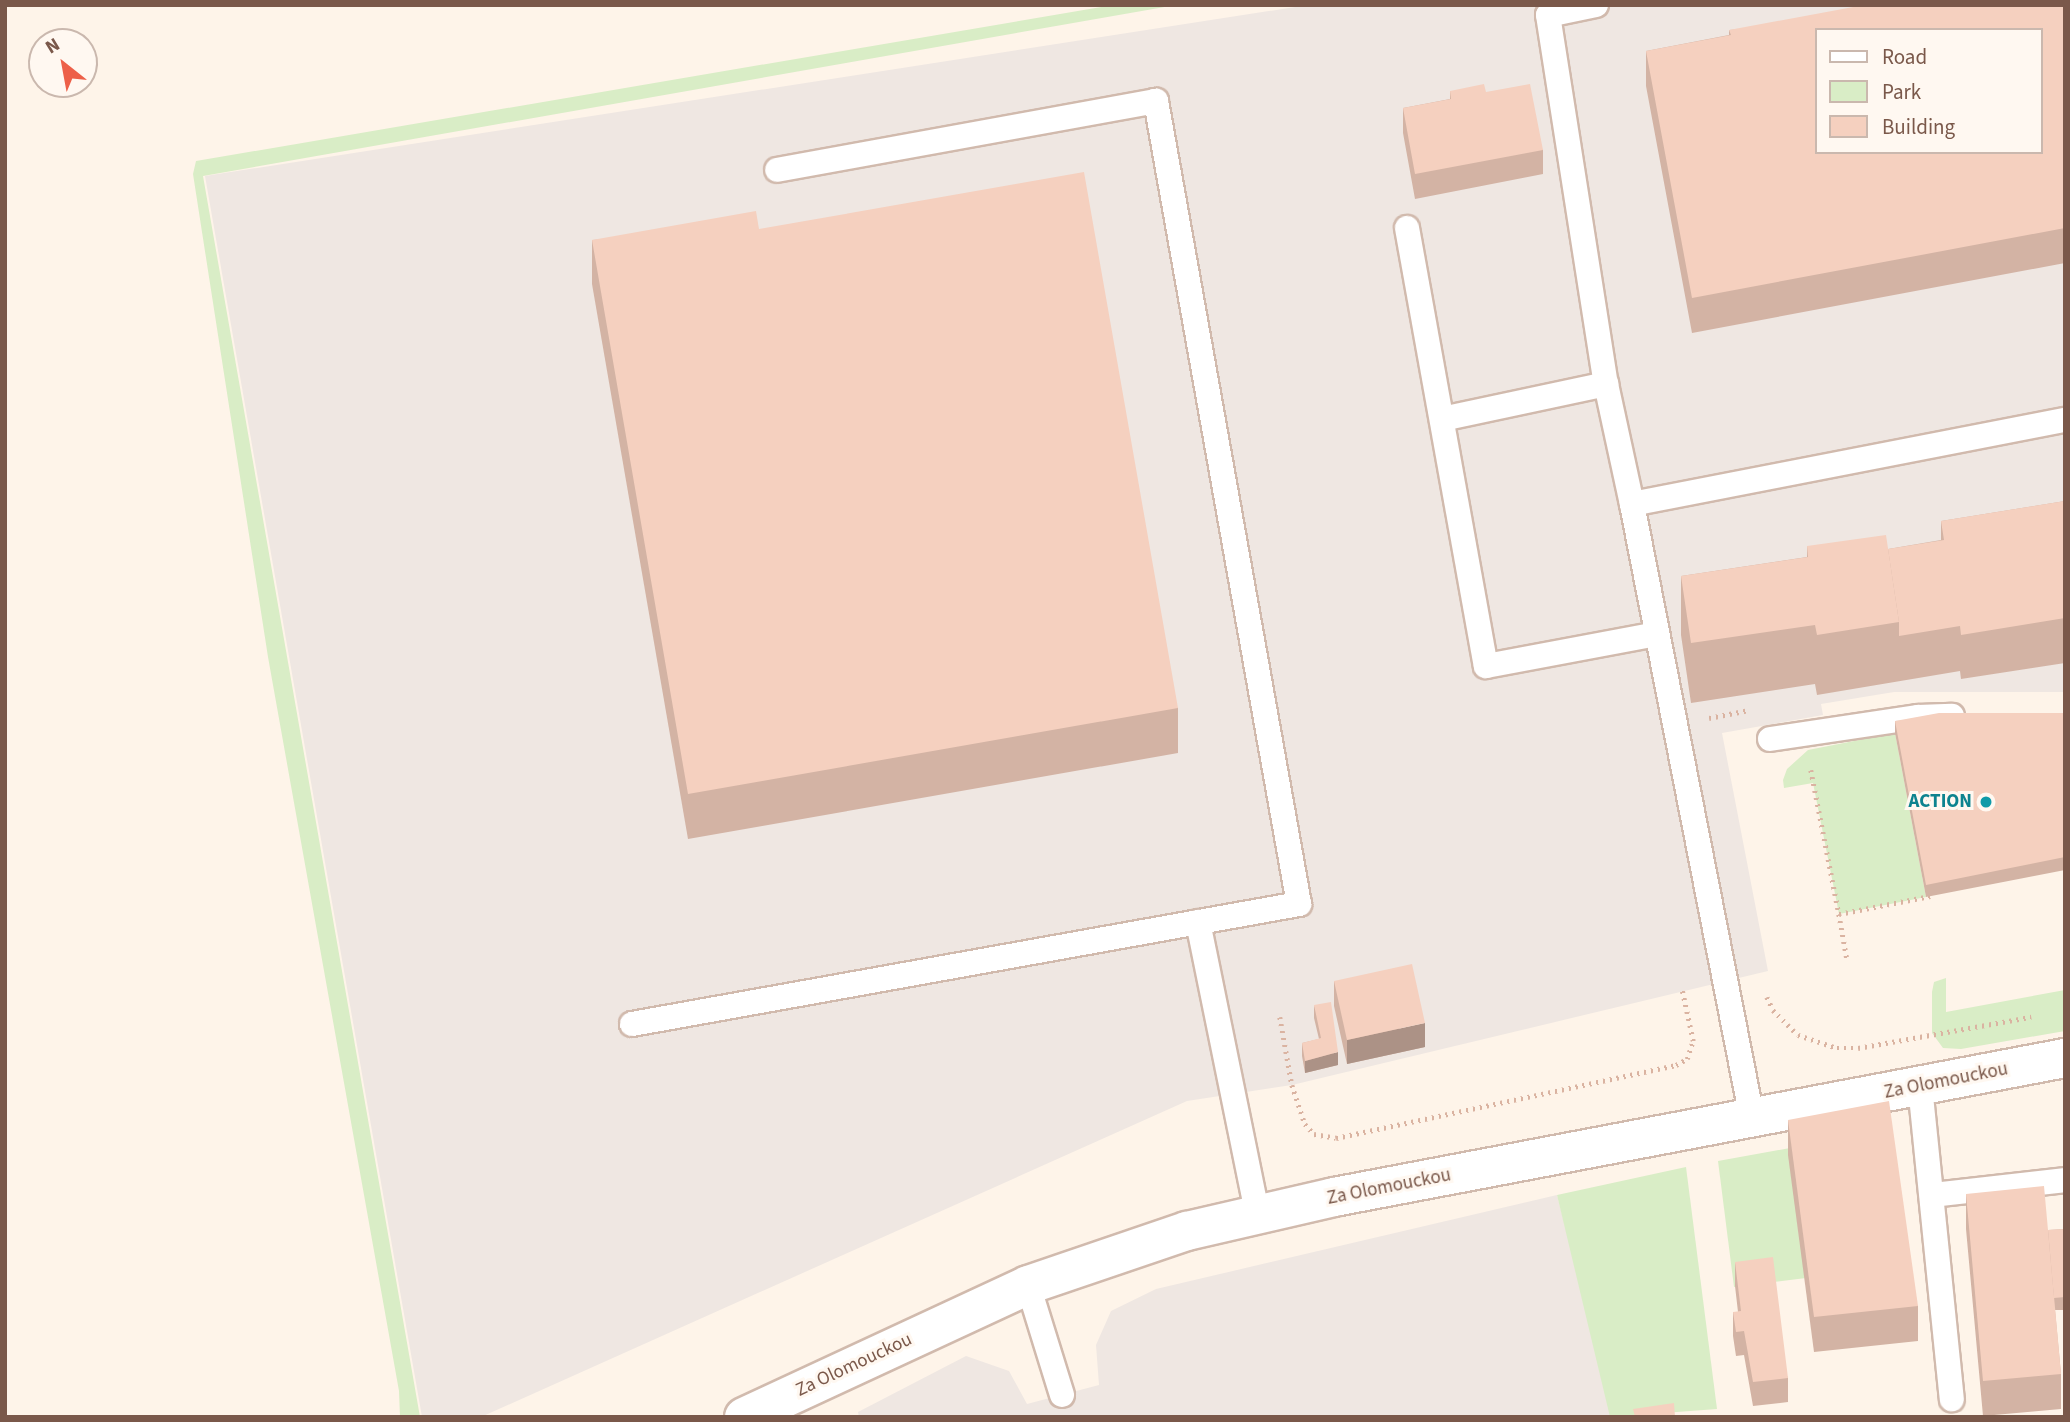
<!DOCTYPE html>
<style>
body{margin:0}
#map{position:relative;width:2070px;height:1422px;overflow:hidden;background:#fef4e9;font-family:"Source Sans 3",sans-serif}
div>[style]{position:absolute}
.industrial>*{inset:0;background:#efe7e2}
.green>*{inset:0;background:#d9edc6}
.path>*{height:4.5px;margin-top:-2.25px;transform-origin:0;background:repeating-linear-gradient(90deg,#dab3a1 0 2px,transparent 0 7px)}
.roads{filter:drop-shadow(2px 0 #d1baad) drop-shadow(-2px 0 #d1baad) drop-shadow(0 2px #d1baad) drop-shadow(0 -2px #d1baad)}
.service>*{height:24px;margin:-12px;padding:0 12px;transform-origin:12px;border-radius:12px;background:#fff}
.secondary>*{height:38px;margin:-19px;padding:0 19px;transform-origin:19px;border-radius:19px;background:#fff}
.wall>*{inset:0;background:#d3b3a4}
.shaded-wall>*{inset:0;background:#ac9286}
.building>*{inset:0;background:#f5d0bf}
.dots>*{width:19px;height:19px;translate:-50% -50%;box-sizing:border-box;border:4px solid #fff8f1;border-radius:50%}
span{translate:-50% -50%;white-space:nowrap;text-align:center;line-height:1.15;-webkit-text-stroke:6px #fff8f1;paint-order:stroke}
.culture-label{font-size:19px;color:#0d838f;font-weight:700}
.right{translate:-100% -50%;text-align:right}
.street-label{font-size:19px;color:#7a584a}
.frame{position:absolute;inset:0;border:7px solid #7a584a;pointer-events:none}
.legend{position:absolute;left:1815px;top:28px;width:228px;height:126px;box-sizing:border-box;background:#fff8f1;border:2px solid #cab8ae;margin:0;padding:9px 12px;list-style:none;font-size:21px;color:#7a584a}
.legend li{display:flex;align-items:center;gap:14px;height:35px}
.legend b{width:35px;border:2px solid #cab8ae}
.north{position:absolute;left:28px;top:28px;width:70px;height:70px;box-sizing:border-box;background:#fff8f1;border:2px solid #cab8ae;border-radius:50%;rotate:329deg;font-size:19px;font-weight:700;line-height:28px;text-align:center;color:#7a584a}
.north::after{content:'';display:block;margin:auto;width:24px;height:32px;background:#ed6049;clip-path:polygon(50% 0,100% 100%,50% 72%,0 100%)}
</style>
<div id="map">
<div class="industrial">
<div style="clip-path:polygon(evenodd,1308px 5px,2065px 5px,2065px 692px,1894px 692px,1821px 704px,1823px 715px,1722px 733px,1768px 971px,1292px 1085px,1187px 1101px,481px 1417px,422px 1417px,205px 176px,1308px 5px,1816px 30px,2040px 30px,2040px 152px,1816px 152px,1816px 30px)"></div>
<div style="clip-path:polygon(1557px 1195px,1615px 1417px,859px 1417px,858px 1412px,966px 1356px,1009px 1371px,1027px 1404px,1099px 1385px,1096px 1345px,1111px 1311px,1156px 1289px)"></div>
</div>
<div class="green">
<div style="clip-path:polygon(1113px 5px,1176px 5px,203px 176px,420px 1417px,400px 1417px,399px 1391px,268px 657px,193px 174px,196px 161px)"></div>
<div style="clip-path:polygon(1895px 733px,1926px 897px,1839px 914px,1813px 783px,1784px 788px,1783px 780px,1787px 769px,1808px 750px)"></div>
<div style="clip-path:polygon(1946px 978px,1946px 1012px,2065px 990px,2065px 1031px,1961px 1049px,1943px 1048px,1932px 1033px,1932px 992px,1934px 982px)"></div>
<div style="clip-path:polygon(1790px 1148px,1806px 1278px,1734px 1287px,1718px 1161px)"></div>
<div style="clip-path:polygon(1686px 1167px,1717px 1409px,1610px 1417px,1557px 1195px)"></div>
</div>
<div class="path">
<div style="left:1709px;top:718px;width:41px;rotate:-11.3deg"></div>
<div style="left:1811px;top:770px;width:147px;rotate:79deg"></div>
<div style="left:1839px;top:914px;width:93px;rotate:-11.2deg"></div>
<div style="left:1839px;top:914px;width:46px;rotate:79.9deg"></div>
<div style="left:1767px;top:997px;width:14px;rotate:65deg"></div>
<div style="left:1773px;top:1010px;width:35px;rotate:45deg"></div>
<div style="left:1798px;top:1035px;width:41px;rotate:18.4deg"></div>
<div style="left:1837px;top:1048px;width:21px"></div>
<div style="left:1858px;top:1048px;width:176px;rotate:-10.2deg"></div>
<div style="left:1280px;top:1017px;width:69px;rotate:80deg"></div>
<div style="left:1292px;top:1085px;width:41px;rotate:71.6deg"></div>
<div style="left:1305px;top:1124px;width:13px;rotate:48deg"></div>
<div style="left:1314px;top:1134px;width:22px;rotate:10deg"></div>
<div style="left:1336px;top:1138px;width:348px;rotate:-12.1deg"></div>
<div style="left:1676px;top:1065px;width:13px;rotate:-29deg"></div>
<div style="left:1687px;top:1059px;width:19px;rotate:-72deg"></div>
<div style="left:1693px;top:1041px;width:52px;rotate:-102.2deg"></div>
</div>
<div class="roads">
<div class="service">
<div style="left:1596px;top:5px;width:49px;rotate:168.2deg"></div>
<div style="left:1548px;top:15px;width:374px;rotate:81.1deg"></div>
<div style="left:1407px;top:228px;width:445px;rotate:79.8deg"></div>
<div style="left:1486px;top:666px;width:174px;rotate:-10.6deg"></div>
<div style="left:1442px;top:419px;width:168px;rotate:-12deg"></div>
<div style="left:1606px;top:384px;width:123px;rotate:77.8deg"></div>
<div style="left:1770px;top:739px;width:150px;rotate:-8.5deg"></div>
<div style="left:1918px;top:717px;width:34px;rotate:-2deg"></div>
<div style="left:1198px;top:922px;width:297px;rotate:78.5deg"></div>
<div style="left:632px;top:1024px;width:678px;rotate:-10.2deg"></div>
<div style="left:1299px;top:904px;width:816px;rotate:-100.1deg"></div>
<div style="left:1156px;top:101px;width:385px;rotate:169.7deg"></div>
<div style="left:1920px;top:1086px;width:315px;rotate:84.2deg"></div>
<div style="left:1752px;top:1118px;width:626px;rotate:-101.06deg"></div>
<div style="left:1632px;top:504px;width:441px;rotate:-11deg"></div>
<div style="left:1932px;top:1195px;width:134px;rotate:-6.4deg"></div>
<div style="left:1028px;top:1285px;width:115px;rotate:72.8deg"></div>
</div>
<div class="secondary">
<div style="left:744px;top:1417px;width:313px;rotate:-24.9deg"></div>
<div style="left:1028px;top:1285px;width:168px;rotate:-18.8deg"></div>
<div style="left:1187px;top:1231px;width:151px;rotate:-13deg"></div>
<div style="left:1334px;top:1197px;width:744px;rotate:-10.77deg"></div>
</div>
</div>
<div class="wall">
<div style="clip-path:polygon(2065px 5px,2065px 263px,1692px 333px,1646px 86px,1646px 51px,1729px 35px,1729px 30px)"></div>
<div style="clip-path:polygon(1450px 91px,1486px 92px,1543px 150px,1543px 174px,1415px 199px,1403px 133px,1403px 108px,1450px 99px)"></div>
<div style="clip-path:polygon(759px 229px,1178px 708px,1178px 753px,688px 839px,592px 284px,592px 240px)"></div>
<div style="clip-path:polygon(2065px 501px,2065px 663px,1961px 679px,1960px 671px,1817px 695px,1815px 684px,1691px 703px,1681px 635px,1681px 576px,1807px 557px,1807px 546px,1888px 549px,1941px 540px,1941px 521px)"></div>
<div style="clip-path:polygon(2065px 713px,2065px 870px,1926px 897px,1895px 733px,1895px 721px)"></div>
<div style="clip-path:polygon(1334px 981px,1425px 1047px,1347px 1064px,1334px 1006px)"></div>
<div style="clip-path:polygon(1314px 1005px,1338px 1065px,1305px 1073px,1302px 1056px,1302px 1043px,1319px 1039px,1314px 1018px)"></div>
<div style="clip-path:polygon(1788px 1120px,1918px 1306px,1918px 1341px,1814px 1352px,1788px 1155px)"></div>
<div style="clip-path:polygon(1966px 1194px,2048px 1230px,2065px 1229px,2065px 1310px,2055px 1310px,2061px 1374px,2061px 1409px,1983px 1416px,1966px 1229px)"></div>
<div style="clip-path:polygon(1735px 1262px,1788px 1378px,1788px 1402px,1753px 1406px,1744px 1355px,1736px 1356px,1733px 1336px,1733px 1312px,1738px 1312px,1735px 1286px)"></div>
</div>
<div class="shaded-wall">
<div style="clip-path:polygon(1425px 1023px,1425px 1047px,1347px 1064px,1347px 1040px)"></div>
<div style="clip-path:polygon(1338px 1052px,1338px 1065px,1305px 1073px,1305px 1061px)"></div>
</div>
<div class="building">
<div style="clip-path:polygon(evenodd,1864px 5px,2065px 5px,2065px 228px,1692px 298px,1646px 51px,1731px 35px,1729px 30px,1864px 5px,1816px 30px,2040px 30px,2040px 152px,1816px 152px,1816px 30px)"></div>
<div style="clip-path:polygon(1484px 84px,1486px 92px,1530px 84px,1543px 150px,1415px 174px,1403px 108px,1451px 99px,1450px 91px)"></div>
<div style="clip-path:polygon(1084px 172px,1178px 708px,688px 794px,592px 240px,756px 211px,759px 229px)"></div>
<div style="clip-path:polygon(2065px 501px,2065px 618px,1961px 635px,1960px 626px,1899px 636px,1899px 622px,1888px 549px,1944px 540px,1941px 521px)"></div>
<div style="clip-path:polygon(1886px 535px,1899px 622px,1817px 635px,1815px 625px,1691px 643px,1681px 576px,1808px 557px,1807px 546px)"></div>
<div style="clip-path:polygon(1939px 713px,2065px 713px,2065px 857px,1926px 885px,1895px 721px)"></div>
<div style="clip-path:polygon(1412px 964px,1425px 1023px,1347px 1040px,1334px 981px)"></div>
<div style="clip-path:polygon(1331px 1002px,1338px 1052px,1305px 1061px,1302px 1043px,1321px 1038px,1314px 1005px)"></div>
<div style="clip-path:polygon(1889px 1101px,1918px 1306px,1814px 1317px,1788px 1120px)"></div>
<div style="clip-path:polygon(2044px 1186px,2061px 1374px,1983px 1381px,1966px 1194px)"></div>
<div style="clip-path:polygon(2065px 1229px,2065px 1297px,2054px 1298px,2048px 1230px)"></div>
<div style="clip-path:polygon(1773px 1257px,1788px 1378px,1753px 1382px,1744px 1331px,1736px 1332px,1733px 1312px,1741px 1311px,1735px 1262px)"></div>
<div style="clip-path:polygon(1674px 1403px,1675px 1417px,1635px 1417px,1633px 1409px)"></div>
</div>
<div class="dots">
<div style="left:1986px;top:802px;background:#0f9aa8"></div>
</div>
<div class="culture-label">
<span class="right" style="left:1972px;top:802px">ACTION</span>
</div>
<div class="street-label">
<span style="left:1946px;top:1081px;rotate:-11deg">Za Olomouckou</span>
<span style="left:1389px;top:1187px;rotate:-11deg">Za Olomouckou</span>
<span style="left:854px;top:1365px;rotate:-25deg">Za Olomouckou</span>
</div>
<div class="frame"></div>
<ul class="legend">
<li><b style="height:9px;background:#fff"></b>Road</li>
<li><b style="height:19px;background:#d9edc6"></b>Park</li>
<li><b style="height:19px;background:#f5d0bf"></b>Building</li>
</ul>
<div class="north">N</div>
</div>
